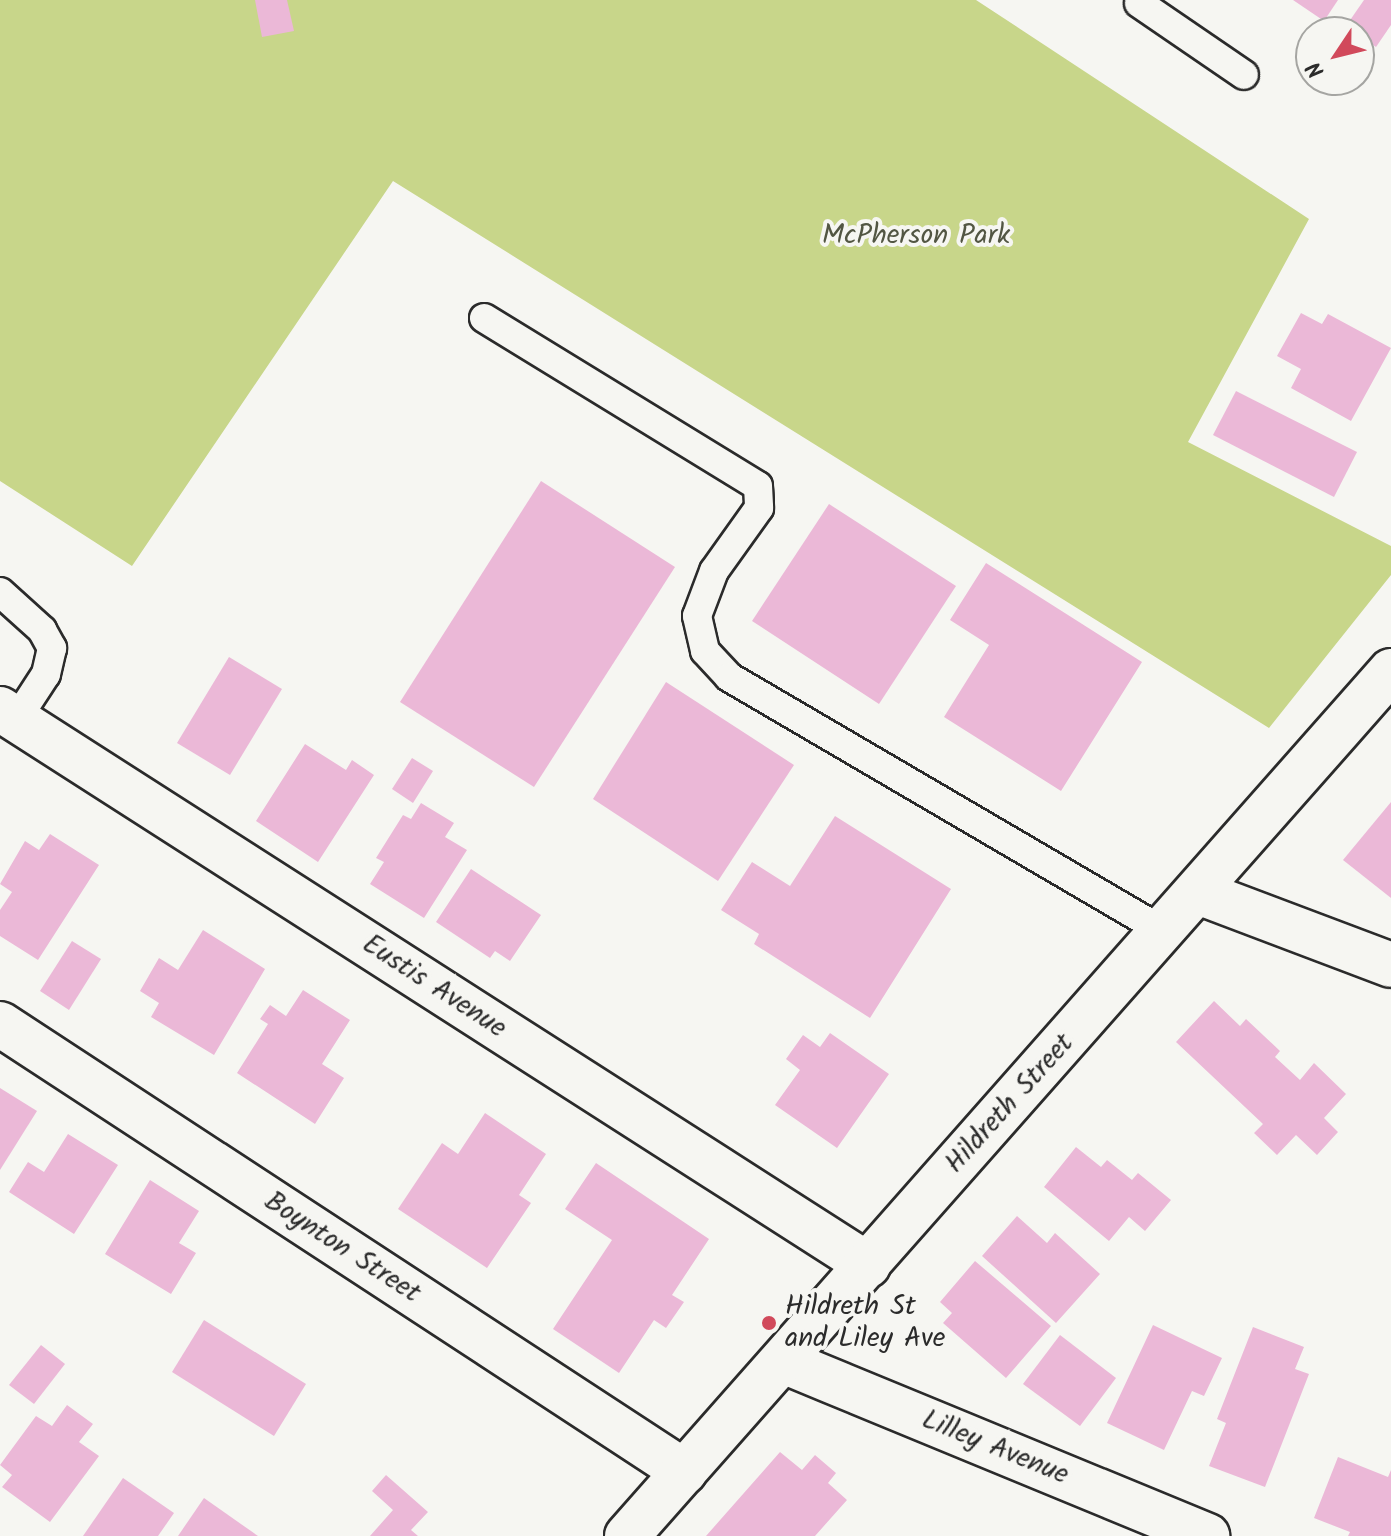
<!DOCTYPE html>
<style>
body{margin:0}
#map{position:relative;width:1391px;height:1536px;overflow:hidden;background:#f6f6f2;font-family:Kalam,sans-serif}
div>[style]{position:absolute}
.green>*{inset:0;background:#c8d68a}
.building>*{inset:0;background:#ebb8d7}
.roads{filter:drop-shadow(2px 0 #2b2b2b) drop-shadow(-2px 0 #2b2b2b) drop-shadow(0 2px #2b2b2b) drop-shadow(0 -2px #2b2b2b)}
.lane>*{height:28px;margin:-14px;padding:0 14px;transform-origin:14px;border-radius:14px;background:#f6f6f2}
.street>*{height:44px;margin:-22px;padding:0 22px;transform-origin:22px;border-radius:22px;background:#f6f6f2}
.secondary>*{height:44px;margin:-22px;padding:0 22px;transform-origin:22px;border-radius:22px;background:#f6f6f2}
.dots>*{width:22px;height:22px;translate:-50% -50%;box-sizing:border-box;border:4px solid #f6f6f2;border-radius:50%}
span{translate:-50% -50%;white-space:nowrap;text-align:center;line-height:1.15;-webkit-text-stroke:8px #f6f6f2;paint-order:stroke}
.park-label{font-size:28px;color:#525643}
.street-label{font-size:28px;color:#2b2b2b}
.poi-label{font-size:28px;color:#2b2b2b}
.left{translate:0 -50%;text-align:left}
.north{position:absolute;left:1295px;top:16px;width:80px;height:80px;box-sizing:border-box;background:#f6f6f2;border:2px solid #a5a5a2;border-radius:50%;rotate:235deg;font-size:22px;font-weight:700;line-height:32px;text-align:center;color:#2b2b2b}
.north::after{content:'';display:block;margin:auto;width:28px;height:36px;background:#d1495b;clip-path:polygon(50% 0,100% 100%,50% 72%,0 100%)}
</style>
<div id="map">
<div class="green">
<div style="clip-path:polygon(0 0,976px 0,1309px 219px,1188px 442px,1391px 546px,1391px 575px,1269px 728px,393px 181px,132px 566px,0 481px)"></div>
</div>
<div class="building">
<div style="clip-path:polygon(255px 0,287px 0,294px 31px,262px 37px)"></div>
<div style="clip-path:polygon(1293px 0,1338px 0,1324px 21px)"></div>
<div style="clip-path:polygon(1364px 0,1391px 0,1391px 25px,1376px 47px,1346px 26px)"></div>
<div style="clip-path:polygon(1301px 313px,1322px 324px,1328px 314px,1391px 348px,1351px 421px,1291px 388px,1301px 369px,1277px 356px)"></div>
<div style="clip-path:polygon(1236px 391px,1357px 452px,1334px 497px,1213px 435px)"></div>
<div style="clip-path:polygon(541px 481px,675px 567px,534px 787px,400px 702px)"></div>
<div style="clip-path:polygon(829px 504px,956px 586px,879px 704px,752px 621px)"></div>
<div style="clip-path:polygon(986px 563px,1142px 662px,1061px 791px,944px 717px,989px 645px,950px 620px)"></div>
<div style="clip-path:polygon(229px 657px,282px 689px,230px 775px,177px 743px)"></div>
<div style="clip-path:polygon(666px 682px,794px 765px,718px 881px,593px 799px)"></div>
<div style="clip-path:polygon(305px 744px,346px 770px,352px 760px,374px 775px,318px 862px,256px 821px)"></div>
<div style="clip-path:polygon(412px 758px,433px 771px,413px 803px,392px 789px)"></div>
<div style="clip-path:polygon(1391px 802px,1391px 898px,1343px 860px)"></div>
<div style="clip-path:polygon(421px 803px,454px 823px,445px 837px,467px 850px,424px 918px,370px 884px,384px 862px,376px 858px,403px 815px,411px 819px)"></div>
<div style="clip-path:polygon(835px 816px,951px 889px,870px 1018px,754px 944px,759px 934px,721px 910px,752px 862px,790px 886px)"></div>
<div style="clip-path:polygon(50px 834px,99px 865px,38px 960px,0 936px,0 910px,12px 892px,0 884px,25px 841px,39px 850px)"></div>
<div style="clip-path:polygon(471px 869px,541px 915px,510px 961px,495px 951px,490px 958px,436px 922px)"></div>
<div style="clip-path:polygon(203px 930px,265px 969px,214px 1055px,151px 1017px,159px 1003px,140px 991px,159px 958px,178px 970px)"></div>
<div style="clip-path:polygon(72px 941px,101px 959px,69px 1010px,40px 991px)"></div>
<div style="clip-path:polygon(303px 990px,350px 1020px,322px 1064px,344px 1078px,315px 1124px,237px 1073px,268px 1024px,260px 1019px,270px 1005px,286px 1016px)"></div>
<div style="clip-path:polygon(1214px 1001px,1240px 1026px,1246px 1019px,1280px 1051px,1275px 1057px,1300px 1080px,1314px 1063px,1346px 1094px,1324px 1118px,1338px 1132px,1317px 1155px,1296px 1135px,1277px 1155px,1254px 1133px,1263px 1124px,1176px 1042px)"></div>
<div style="clip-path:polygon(830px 1033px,889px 1074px,837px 1148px,775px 1105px,800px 1070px,786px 1059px,803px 1035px,820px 1047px)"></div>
<div style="clip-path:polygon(0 1088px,37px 1111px,0 1170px)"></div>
<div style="clip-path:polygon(485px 1113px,546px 1154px,519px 1195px,531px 1203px,487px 1268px,398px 1209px,442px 1143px,458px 1154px)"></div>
<div style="clip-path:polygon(68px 1134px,118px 1165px,74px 1234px,9px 1192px,28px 1162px,44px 1172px)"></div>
<div style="clip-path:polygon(1076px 1147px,1101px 1167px,1107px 1160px,1132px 1180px,1138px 1173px,1171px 1200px,1145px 1231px,1129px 1217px,1109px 1241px,1044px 1187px)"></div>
<div style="clip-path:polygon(596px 1163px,709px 1239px,672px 1295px,684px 1302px,666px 1328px,654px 1320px,619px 1373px,553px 1329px,612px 1240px,565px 1209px)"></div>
<div style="clip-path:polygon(150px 1180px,199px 1211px,179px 1243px,196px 1253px,171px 1294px,105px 1254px)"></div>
<div style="clip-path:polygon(1017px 1216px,1047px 1243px,1055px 1233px,1100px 1274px,1056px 1323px,982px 1256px)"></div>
<div style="clip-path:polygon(975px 1261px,1051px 1326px,1006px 1378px,943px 1323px,952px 1313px,940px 1302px)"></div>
<div style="clip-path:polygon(204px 1320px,306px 1384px,274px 1436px,172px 1372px)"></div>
<div style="clip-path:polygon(1153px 1325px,1222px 1358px,1204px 1396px,1192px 1391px,1164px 1450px,1107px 1423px)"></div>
<div style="clip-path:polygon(1253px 1327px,1304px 1347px,1295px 1369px,1309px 1374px,1265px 1487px,1209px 1466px,1226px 1423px,1217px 1419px)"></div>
<div style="clip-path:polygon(1060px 1335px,1116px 1378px,1080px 1426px,1023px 1384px)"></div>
<div style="clip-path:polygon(41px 1345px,65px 1364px,34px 1404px,9px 1385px)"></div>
<div style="clip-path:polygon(67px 1405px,93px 1424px,79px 1442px,99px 1456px,50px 1522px,2px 1487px,12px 1475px,0 1465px,36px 1416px,52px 1426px)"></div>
<div style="clip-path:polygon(780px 1452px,802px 1470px,815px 1455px,836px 1473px,828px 1483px,847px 1500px,815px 1536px,706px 1536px)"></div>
<div style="clip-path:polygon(1338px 1457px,1388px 1477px,1391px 1470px,1391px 1536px,1348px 1536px,1350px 1532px,1314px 1518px)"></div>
<div style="clip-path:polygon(386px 1475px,428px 1512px,411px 1530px,418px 1536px,370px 1536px,393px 1510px,372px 1491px)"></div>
<div style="clip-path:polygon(123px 1478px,174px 1513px,158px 1536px,83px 1536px)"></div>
<div style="clip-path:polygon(204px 1498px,258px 1536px,178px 1536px)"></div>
</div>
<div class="roads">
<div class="lane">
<div style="left:1139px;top:3px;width:127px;rotate:34.4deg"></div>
<div style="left:484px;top:318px;width:321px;rotate:31.5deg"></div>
<div style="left:758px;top:486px;width:22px;rotate:87deg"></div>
<div style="left:759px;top:508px;width:77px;rotate:125.5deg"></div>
<div style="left:714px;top:571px;width:48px;rotate:110.7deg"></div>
<div style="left:697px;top:616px;width:36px;rotate:77deg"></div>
<div style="left:705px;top:651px;width:35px;rotate:47deg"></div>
<div style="left:729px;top:677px;width:503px;rotate:30.34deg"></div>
<div style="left:0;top:592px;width:57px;rotate:42.1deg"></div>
<div style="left:42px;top:630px;width:21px;rotate:61deg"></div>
<div style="left:52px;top:648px;width:27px;rotate:103deg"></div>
<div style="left:46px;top:674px;width:55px;rotate:123.1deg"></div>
</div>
<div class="street">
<div style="left:0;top:709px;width:1031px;rotate:32.64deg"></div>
<div style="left:1198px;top:892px;width:206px;rotate:20.7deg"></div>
<div style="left:0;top:1024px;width:818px;rotate:33.19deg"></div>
<div style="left:783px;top:1361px;width:459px;rotate:22.4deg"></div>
</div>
<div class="secondary">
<div style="left:627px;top:1536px;width:1154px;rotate:-48.55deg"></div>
</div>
</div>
<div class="dots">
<div style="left:769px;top:1323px;background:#d1495b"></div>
</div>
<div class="park-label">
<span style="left:916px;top:236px">McPherson Park</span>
</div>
<div class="street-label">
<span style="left:434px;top:987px;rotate:33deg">Eustis Avenue</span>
<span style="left:1010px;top:1104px;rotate:-48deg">Hildreth Street</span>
<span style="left:342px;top:1248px;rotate:33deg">Boynton Street</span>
<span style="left:995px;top:1448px;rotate:22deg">Lilley Avenue</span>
</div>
<div class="poi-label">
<span class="left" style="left:785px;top:1323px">Hildreth St<br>and Liley Ave</span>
</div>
<div class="north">N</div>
</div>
